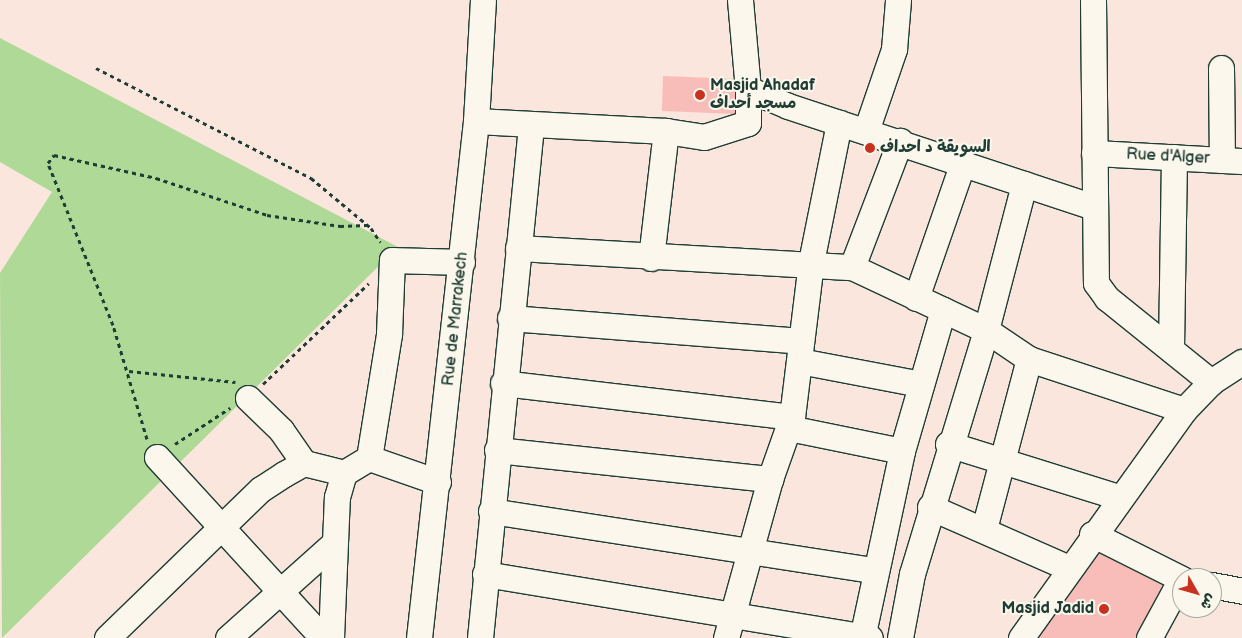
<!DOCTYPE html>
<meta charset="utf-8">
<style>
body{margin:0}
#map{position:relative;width:1242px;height:638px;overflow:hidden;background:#fae6dc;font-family:"Balsamiq Sans","Playpen Sans Arabic",sans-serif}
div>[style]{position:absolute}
.green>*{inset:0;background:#afd996}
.building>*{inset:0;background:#f8bdb8}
.path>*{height:3px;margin-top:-1.5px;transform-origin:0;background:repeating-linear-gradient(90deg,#1f3d34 0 4px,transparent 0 8px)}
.roads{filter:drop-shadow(1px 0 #1f3d34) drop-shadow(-1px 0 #1f3d34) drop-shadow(0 1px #1f3d34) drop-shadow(0 -1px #1f3d34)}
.minor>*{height:25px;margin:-12.5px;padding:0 12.5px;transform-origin:12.5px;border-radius:12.5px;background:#fbf7ec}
.dots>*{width:14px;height:14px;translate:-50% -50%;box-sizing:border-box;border:2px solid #fbf7ec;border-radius:50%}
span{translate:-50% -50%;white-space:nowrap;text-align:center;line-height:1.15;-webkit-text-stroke:4px #fbf7ec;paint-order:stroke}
.poi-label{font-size:16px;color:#1f3d34;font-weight:700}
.left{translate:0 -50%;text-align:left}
.right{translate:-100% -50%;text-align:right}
.street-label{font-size:16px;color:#1f3d34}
.north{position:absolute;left:1172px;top:568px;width:50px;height:50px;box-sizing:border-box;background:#fbf7ec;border:1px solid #a3ada2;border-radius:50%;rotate:128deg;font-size:14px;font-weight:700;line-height:20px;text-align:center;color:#1f3d34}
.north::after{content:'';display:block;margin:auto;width:18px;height:22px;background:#c8321e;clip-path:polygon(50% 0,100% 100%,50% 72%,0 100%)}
</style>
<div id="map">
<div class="green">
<div style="clip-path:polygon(0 38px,398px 247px,2px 638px,0 273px,52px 192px,0 162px)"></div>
</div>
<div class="building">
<div style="clip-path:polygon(663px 76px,738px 79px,736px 114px,662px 111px)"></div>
<div style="clip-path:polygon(1104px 544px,1169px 580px,1136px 638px,1035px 638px)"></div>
</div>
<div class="path">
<div style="left:96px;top:68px;width:242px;rotate:27.1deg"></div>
<div style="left:311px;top:178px;width:78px;rotate:39.8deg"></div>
<div style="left:371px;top:228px;width:17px;rotate:57deg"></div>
<div style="left:129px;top:371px;width:107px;rotate:5.9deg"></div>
<div style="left:263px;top:384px;width:146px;rotate:-43.6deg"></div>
<div style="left:147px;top:439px;width:119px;rotate:-106.6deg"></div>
<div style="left:113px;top:325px;width:175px;rotate:-111.9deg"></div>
<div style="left:48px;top:163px;width:10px;rotate:-53deg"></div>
<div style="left:54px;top:155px;width:105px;rotate:12.7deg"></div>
<div style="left:156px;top:178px;width:117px;rotate:18.4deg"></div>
<div style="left:267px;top:215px;width:74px;rotate:8.6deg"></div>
<div style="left:340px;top:226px;width:27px;rotate:-2deg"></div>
<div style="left:175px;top:444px;width:66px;rotate:-33.2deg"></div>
</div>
<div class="roads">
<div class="minor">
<div style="left:740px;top:0;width:89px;rotate:84.9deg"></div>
<div style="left:748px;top:89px;width:43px;rotate:23deg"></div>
<div style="left:788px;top:106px;width:321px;rotate:18.3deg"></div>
<div style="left:1093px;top:0;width:283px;rotate:89.4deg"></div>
<div style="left:1096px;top:283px;width:19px;rotate:54deg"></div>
<div style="left:1107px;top:298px;width:134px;rotate:38.9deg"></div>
<div style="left:1221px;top:68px;width:92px;rotate:89.4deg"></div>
<div style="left:476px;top:121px;width:190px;rotate:3deg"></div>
<div style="left:666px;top:131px;width:38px;rotate:9deg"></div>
<div style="left:704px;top:137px;width:46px;rotate:-17.7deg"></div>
<div style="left:748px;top:123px;width:34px;rotate:-90deg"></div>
<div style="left:866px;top:131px;width:87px;rotate:-71.1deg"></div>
<div style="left:894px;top:49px;width:49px;rotate:-85.3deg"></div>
<div style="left:1094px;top:153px;width:148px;rotate:3.1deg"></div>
<div style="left:518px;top:248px;width:335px;rotate:3.3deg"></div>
<div style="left:852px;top:267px;width:148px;rotate:25.2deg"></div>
<div style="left:986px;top:330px;width:52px;rotate:34deg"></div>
<div style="left:1029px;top:359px;width:163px;rotate:18.2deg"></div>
<div style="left:651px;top:258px;width:128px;rotate:-83.3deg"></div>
<div style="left:852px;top:267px;width:135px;rotate:-69.1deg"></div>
<div style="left:916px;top:298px;width:144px;rotate:-70.9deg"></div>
<div style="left:510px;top:318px;width:292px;rotate:4.5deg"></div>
<div style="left:1171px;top:348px;width:191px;rotate:-89.1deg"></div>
<div style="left:800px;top:361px;width:123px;rotate:10.8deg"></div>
<div style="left:503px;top:383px;width:291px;rotate:6.7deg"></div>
<div style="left:248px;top:398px;width:46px;rotate:44.1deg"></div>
<div style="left:281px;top:430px;width:40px;rotate:55.1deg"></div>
<div style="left:789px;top:428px;width:115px;rotate:11.5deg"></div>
<div style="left:948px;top:444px;width:178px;rotate:17.3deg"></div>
<div style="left:497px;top:450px;width:275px;rotate:6.1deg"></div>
<div style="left:157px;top:457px;width:246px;rotate:47.5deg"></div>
<div style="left:369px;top:458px;width:73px;rotate:19.2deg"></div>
<div style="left:930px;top:507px;width:152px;rotate:23.7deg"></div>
<div style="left:491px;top:511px;width:388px;rotate:8.8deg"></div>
<div style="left:984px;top:529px;width:176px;rotate:-75.2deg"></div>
<div style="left:1092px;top:534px;width:101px;rotate:26.6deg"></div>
<div style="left:485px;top:574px;width:390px;rotate:9.4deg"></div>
<div style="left:1212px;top:585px;width:31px;rotate:11deg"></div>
<div style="left:107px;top:638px;width:214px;rotate:-44.1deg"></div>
<div style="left:261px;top:489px;width:27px;rotate:-33deg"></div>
<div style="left:284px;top:474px;width:23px;rotate:-29deg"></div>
<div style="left:304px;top:463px;width:41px;rotate:14deg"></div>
<div style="left:228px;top:638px;width:141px;rotate:-41.8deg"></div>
<div style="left:331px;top:638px;width:141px;rotate:-87.6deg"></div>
<div style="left:337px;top:497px;width:25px;rotate:-74deg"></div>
<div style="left:344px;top:473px;width:29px;rotate:-31deg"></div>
<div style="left:369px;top:458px;width:126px;rotate:-80.8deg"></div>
<div style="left:389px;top:334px;width:74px;rotate:-87.7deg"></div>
<div style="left:392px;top:260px;width:70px;rotate:1.6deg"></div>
<div style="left:419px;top:638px;width:520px;rotate:-83.71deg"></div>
<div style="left:476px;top:121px;width:121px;rotate:-86.7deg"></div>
<div style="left:480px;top:638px;width:515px;rotate:-84.31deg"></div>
<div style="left:726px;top:638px;width:165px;rotate:-74.5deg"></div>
<div style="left:770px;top:479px;width:66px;rotate:-70.5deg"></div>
<div style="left:792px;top:417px;width:156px;rotate:-83deg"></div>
<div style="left:811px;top:262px;width:142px;rotate:-78.6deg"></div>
<div style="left:862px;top:638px;width:191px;rotate:-77.9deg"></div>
<div style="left:902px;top:451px;width:147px;rotate:-73.8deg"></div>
<div style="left:900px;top:638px;width:65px;rotate:-79.4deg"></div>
<div style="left:912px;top:574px;width:255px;rotate:-73.1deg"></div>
<div style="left:986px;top:330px;width:151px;rotate:-75.4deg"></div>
<div style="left:1021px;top:638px;width:280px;rotate:-54.4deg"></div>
<div style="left:1184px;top:410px;width:39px;rotate:-46deg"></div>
<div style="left:1211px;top:382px;width:37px;rotate:-33deg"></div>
<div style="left:1149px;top:638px;width:67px;rotate:-61.5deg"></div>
</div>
</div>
<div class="dots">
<div style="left:700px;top:95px;background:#c8321e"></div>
<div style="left:870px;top:148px;background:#c8321e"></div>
<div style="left:1104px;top:609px;background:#c8321e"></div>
</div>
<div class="poi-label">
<span class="left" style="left:710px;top:95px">Masjid Ahadaf<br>مسجد أحداف</span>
<span class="left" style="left:880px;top:148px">السويقة د احداف</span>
<span class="right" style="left:1094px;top:609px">Masjid Jadid</span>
</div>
<div class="street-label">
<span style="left:1168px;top:157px;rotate:3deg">Rue d'Alger</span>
<span style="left:456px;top:319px;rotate:-84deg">Rue de Marrakech</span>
</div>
<div class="north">ش</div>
</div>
